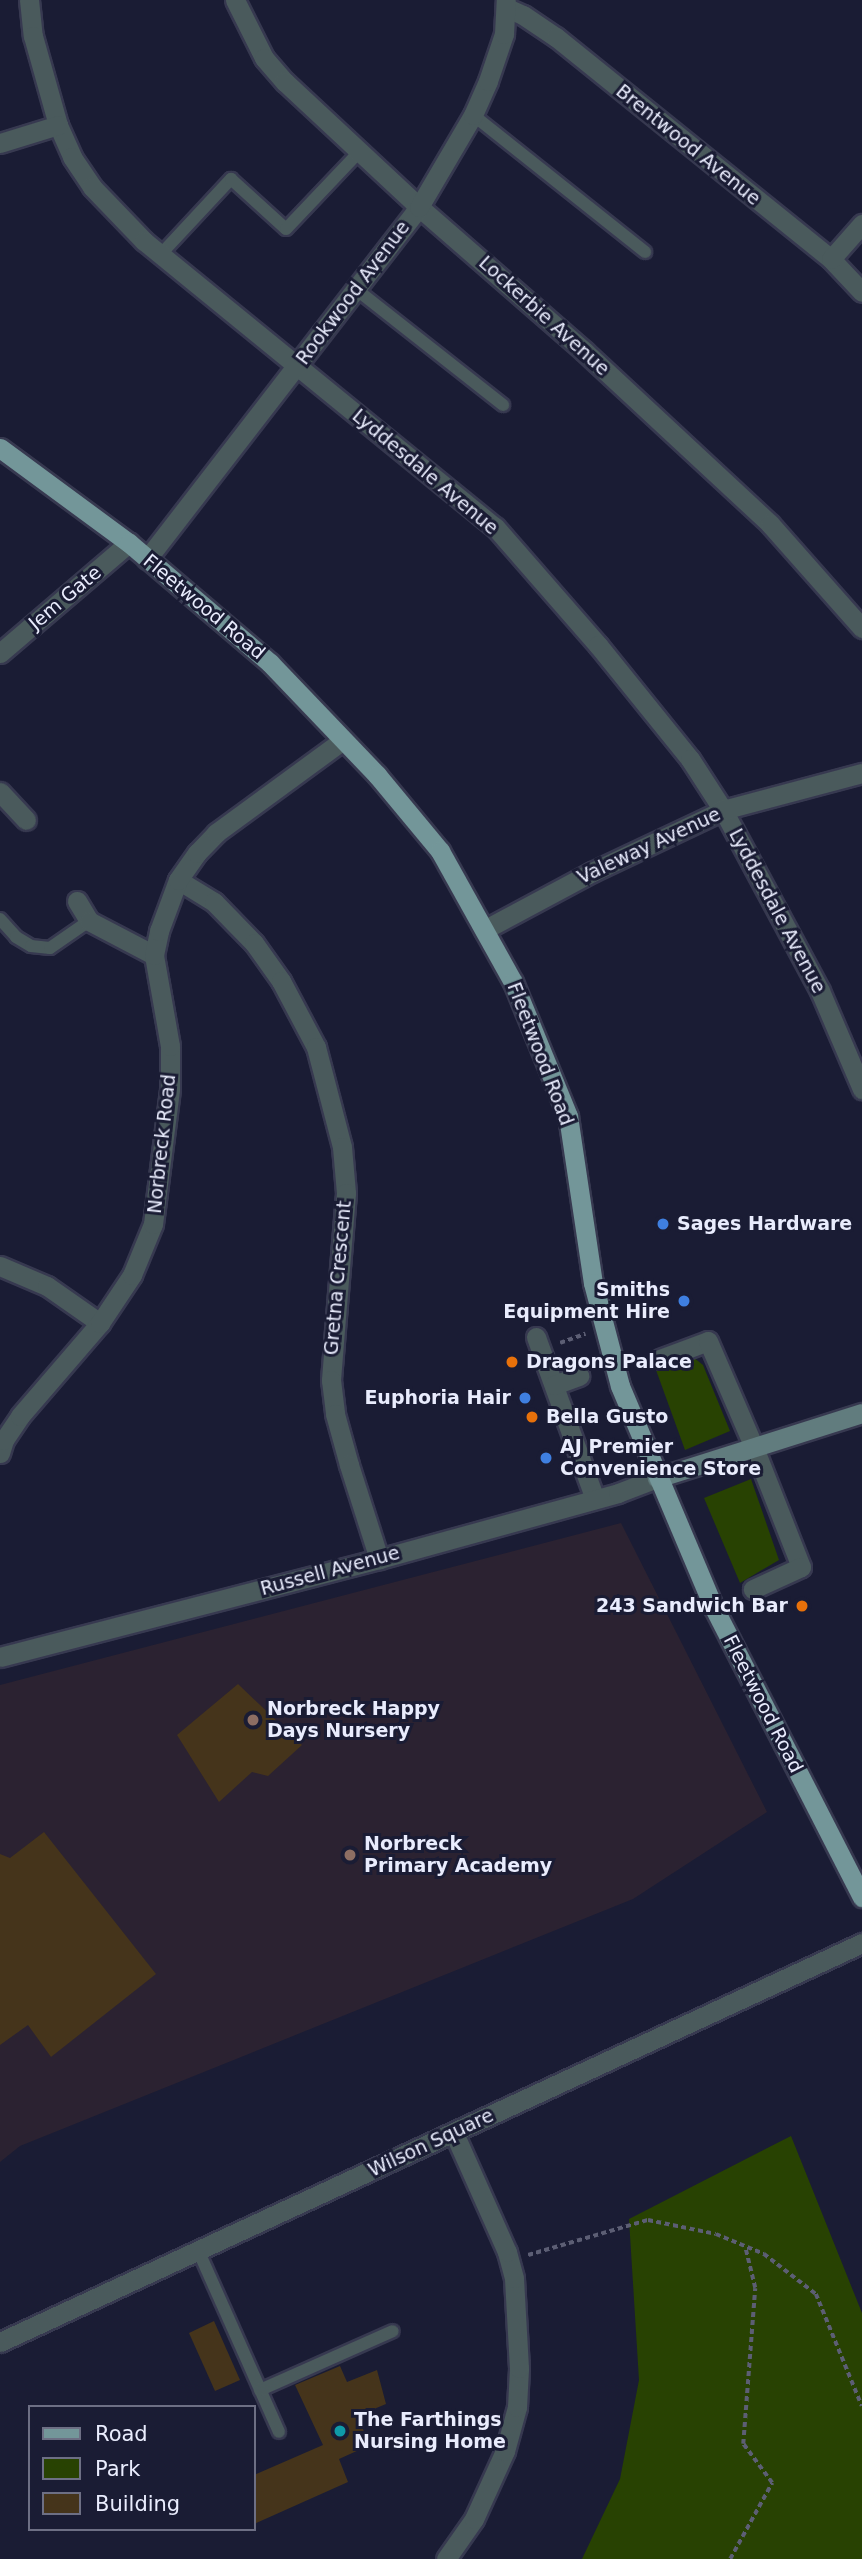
<!DOCTYPE html>
<style>
body{margin:0}
#map{position:relative;width:862px;height:2559px;overflow:hidden;background:#1a1c34;font-family:"DejaVu Sans",sans-serif}
div>[style]{position:absolute}
.education>*{inset:0;background:#2b2231}
.green>*{inset:0;background:#284202}
.building>*{inset:0;background:#45341b}
.path>*{height:3.5px;margin-top:-1.75px;transform-origin:0;background:repeating-linear-gradient(90deg,#5c5e74 0 5px,transparent 0 8.5px)}
.roads{filter:drop-shadow(2px 0 #373950) drop-shadow(-2px 0 #373950) drop-shadow(0 2px #373950) drop-shadow(0 -2px #373950)}
.service>*{height:12px;margin:-6px;padding:0 6px;transform-origin:6px;border-radius:6px;background:#4a5a5c}
.minor>*{height:19px;margin:-9.5px;padding:0 9.5px;transform-origin:9.5px;border-radius:9.5px;background:#4a5a5c}
.tertiary>*{height:19px;margin:-9.5px;padding:0 9.5px;transform-origin:9.5px;border-radius:9.5px;background:#4a5a5c}
.secondary>*{height:19px;margin:-9.5px;padding:0 9.5px;transform-origin:9.5px;border-radius:9.5px;background:#617c7e}
.primary>*{height:19px;margin:-9.5px;padding:0 9.5px;transform-origin:9.5px;border-radius:9.5px;background:#739699}
.dots>*{width:19px;height:19px;translate:-50% -50%;box-sizing:border-box;border:4px solid #1a1c34;border-radius:50%}
span{translate:-50% -50%;white-space:nowrap;text-align:center;line-height:1.15;-webkit-text-stroke:6px #1a1c34;paint-order:stroke}
.street-label{font-size:19px;color:#e9ecfd}
.poi-label{font-size:19px;color:#e9ecfd;font-weight:700}
.left{translate:0 -50%;text-align:left}
.right{translate:-100% -50%;text-align:right}
.legend{position:absolute;left:28px;top:2405px;width:228px;height:126px;box-sizing:border-box;background:#1a1c34;border:2px solid #6d6f84;margin:0;padding:9px 12px;list-style:none;font-size:21px;color:#e9ecfd}
.legend li{display:flex;align-items:center;gap:14px;height:35px}
.legend b{width:35px;border:2px solid #6d6f84}
</style>
<div id="map">
<div class="education">
<div style="clip-path:polygon(621px 1523px,767px 1812px,633px 1899px,20px 2146px,0 2162px,0 1685px)"></div>
</div>
<div class="green">
<div style="clip-path:polygon(693px 1357px,703px 1365px,730px 1431px,685px 1450px,656px 1370px)"></div>
<div style="clip-path:polygon(751px 1479px,779px 1560px,740px 1583px,704px 1498px)"></div>
<div style="clip-path:polygon(791px 2136px,862px 2313px,862px 2559px,582px 2559px,620px 2479px,639px 2380px,629px 2219px)"></div>
</div>
<div class="building">
<div style="clip-path:polygon(238px 1684px,302px 1745px,268px 1776px,252px 1772px,219px 1802px,177px 1735px)"></div>
<div style="clip-path:polygon(44px 1832px,156px 1974px,51px 2057px,28px 2025px,0 2045px,0 1854px,10px 1858px)"></div>
<div style="clip-path:polygon(214px 2321px,240px 2380px,215px 2391px,189px 2333px)"></div>
<div style="clip-path:polygon(340px 2366px,347px 2382px,377px 2370px,386px 2404px,357px 2416px,370px 2445px,339px 2459px,348px 2482px,254px 2524px,254px 2475px,323px 2445px,295px 2385px)"></div>
</div>
<div class="path">
<div style="left:560px;top:1343px;width:27px;rotate:-20deg"></div>
<div style="left:528px;top:2255px;width:125px;rotate:-16.3deg"></div>
<div style="left:648px;top:2220px;width:69px;rotate:11.6deg"></div>
<div style="left:716px;top:2234px;width:52px;rotate:22.6deg"></div>
<div style="left:764px;top:2254px;width:66px;rotate:37.6deg"></div>
<div style="left:816px;top:2294px;width:121px;rotate:67.7deg"></div>
<div style="left:730px;top:2559px;width:87px;rotate:-61.1deg"></div>
<div style="left:772px;top:2483px;width:49px;rotate:-126.6deg"></div>
<div style="left:743px;top:2444px;width:156px;rotate:-85.6deg"></div>
<div style="left:755px;top:2288px;width:42px;rotate:-103.7deg"></div>
</div>
<div class="roads">
<div class="service">
<div style="left:473px;top:115px;width:220px;rotate:38.5deg"></div>
<div style="left:161px;top:254px;width:103px;rotate:-47deg"></div>
<div style="left:231px;top:179px;width:74px;rotate:42.3deg"></div>
<div style="left:286px;top:229px;width:106px;rotate:-46.5deg"></div>
<div style="left:357px;top:290px;width:186px;rotate:38.2deg"></div>
<div style="left:0;top:919px;width:24px;rotate:48deg"></div>
<div style="left:16px;top:937px;width:17px;rotate:31deg"></div>
<div style="left:31px;top:946px;width:19px;rotate:6deg"></div>
<div style="left:50px;top:948px;width:47px;rotate:-34.7deg"></div>
<div style="left:198px;top:2250px;width:199px;rotate:66deg"></div>
<div style="left:260px;top:2390px;width:145px;rotate:-23.9deg"></div>
</div>
<div class="minor">
<div style="left:29px;top:0;width:36px;rotate:84deg"></div>
<div style="left:33px;top:36px;width:92px;rotate:74.3deg"></div>
<div style="left:58px;top:125px;width:35px;rotate:66deg"></div>
<div style="left:72px;top:157px;width:36px;rotate:56deg"></div>
<div style="left:92px;top:187px;width:75px;rotate:46.1deg"></div>
<div style="left:144px;top:241px;width:453px;rotate:39.2deg"></div>
<div style="left:495px;top:527px;width:157px;rotate:48.9deg"></div>
<div style="left:598px;top:645px;width:146px;rotate:51.1deg"></div>
<div style="left:690px;top:759px;width:61px;rotate:57.1deg"></div>
<div style="left:723px;top:810px;width:205px;rotate:61.8deg"></div>
<div style="left:820px;top:991px;width:107px;rotate:66.8deg"></div>
<div style="left:235px;top:0;width:65px;rotate:63.4deg"></div>
<div style="left:264px;top:58px;width:32px;rotate:49deg"></div>
<div style="left:285px;top:82px;width:183px;rotate:43deg"></div>
<div style="left:419px;top:207px;width:219px;rotate:41.1deg"></div>
<div style="left:584px;top:351px;width:254px;rotate:42.9deg"></div>
<div style="left:770px;top:524px;width:139px;rotate:48.5deg"></div>
<div style="left:507px;top:8px;width:17px;rotate:24deg"></div>
<div style="left:523px;top:15px;width:40px;rotate:34deg"></div>
<div style="left:556px;top:37px;width:353px;rotate:38.9deg"></div>
<div style="left:831px;top:259px;width:45px;rotate:46.8deg"></div>
<div style="left:0;top:143px;width:61px;rotate:-17.2deg"></div>
<div style="left:831px;top:259px;width:47px;rotate:-48.5deg"></div>
<div style="left:147px;top:559px;width:445px;rotate:-52.3deg"></div>
<div style="left:419px;top:207px;width:107px;rotate:-59.6deg"></div>
<div style="left:473px;top:115px;width:37px;rotate:-66deg"></div>
<div style="left:488px;top:81px;width:50px;rotate:-71.2deg"></div>
<div style="left:504px;top:34px;width:34px;rotate:-87deg"></div>
<div style="left:0;top:653px;width:170px;rotate:-40.5deg"></div>
<div style="left:0;top:792px;width:38px;rotate:47deg"></div>
<div style="left:178px;top:880px;width:42px;rotate:31.4deg"></div>
<div style="left:214px;top:902px;width:57px;rotate:45.7deg"></div>
<div style="left:254px;top:943px;width:47px;rotate:54.6deg"></div>
<div style="left:281px;top:981px;width:75px;rotate:62.1deg"></div>
<div style="left:316px;top:1047px;width:103px;rotate:75.4deg"></div>
<div style="left:342px;top:1147px;width:46px;rotate:85deg"></div>
<div style="left:346px;top:1193px;width:188px;rotate:94.6deg"></div>
<div style="left:331px;top:1380px;width:34px;rotate:83deg"></div>
<div style="left:335px;top:1414px;width:53px;rotate:74.6deg"></div>
<div style="left:349px;top:1465px;width:99px;rotate:72.3deg"></div>
<div style="left:77px;top:901px;width:23px;rotate:59deg"></div>
<div style="left:89px;top:921px;width:73px;rotate:27.6deg"></div>
<div style="left:484px;top:930px;width:123px;rotate:-28.2deg"></div>
<div style="left:592px;top:872px;width:145px;rotate:-25.3deg"></div>
<div style="left:723px;top:810px;width:144px;rotate:-14.9deg"></div>
<div style="left:0;top:1266px;width:51px;rotate:23.1deg"></div>
<div style="left:47px;top:1286px;width:65px;rotate:34.9deg"></div>
<div style="left:536px;top:1337px;width:172px;rotate:70deg"></div>
<div style="left:660px;top:1359px;width:51px;rotate:-20.6deg"></div>
<div style="left:708px;top:1341px;width:113px;rotate:66.6deg"></div>
<div style="left:753px;top:1445px;width:131px;rotate:68.5deg"></div>
<div style="left:801px;top:1567px;width:53px;rotate:155.4deg"></div>
<div style="left:554px;top:1385px;width:27px;rotate:-20deg"></div>
<div style="left:0;top:2342px;width:950px;rotate:-24.84deg"></div>
<div style="left:446px;top:2559px;width:49px;rotate:-55deg"></div>
<div style="left:474px;top:2519px;width:75px;rotate:-65.5deg"></div>
<div style="left:505px;top:2451px;width:46px;rotate:-74.7deg"></div>
<div style="left:517px;top:2407px;width:39px;rotate:-87deg"></div>
<div style="left:519px;top:2368px;width:90px;rotate:-93.2deg"></div>
<div style="left:514px;top:2278px;width:27px;rotate:-105deg"></div>
<div style="left:507px;top:2252px;width:130px;rotate:-114deg"></div>
</div>
<div class="tertiary">
<div style="left:0;top:1453px;width:14px;rotate:-73deg"></div>
<div style="left:4px;top:1440px;width:29px;rotate:-56deg"></div>
<div style="left:20px;top:1416px;width:123px;rotate:-49.3deg"></div>
<div style="left:100px;top:1323px;width:58px;rotate:-56.3deg"></div>
<div style="left:132px;top:1275px;width:55px;rotate:-67.6deg"></div>
<div style="left:153px;top:1224px;width:136px;rotate:-82.8deg"></div>
<div style="left:170px;top:1089px;width:43px;rotate:-90deg"></div>
<div style="left:170px;top:1046px;width:92px;rotate:-100deg"></div>
<div style="left:154px;top:955px;width:25px;rotate:-78deg"></div>
<div style="left:159px;top:931px;width:54px;rotate:-69.6deg"></div>
<div style="left:178px;top:880px;width:33px;rotate:-55deg"></div>
<div style="left:197px;top:853px;width:28px;rotate:-46deg"></div>
<div style="left:216px;top:833px;width:157px;rotate:-36.2deg"></div>
<div style="left:0;top:1657px;width:391px;rotate:-14.5deg"></div>
<div style="left:379px;top:1559px;width:248px;rotate:-15.4deg"></div>
<div style="left:618px;top:1493px;width:42px;rotate:-21deg"></div>
</div>
<div class="secondary">
<div style="left:657px;top:1478px;width:215px;rotate:-17.6deg"></div>
</div>
<div class="primary">
<div style="left:0;top:448px;width:160px;rotate:36.4deg"></div>
<div style="left:129px;top:543px;width:185px;rotate:40.4deg"></div>
<div style="left:270px;top:663px;width:155px;rotate:46.3deg"></div>
<div style="left:377px;top:775px;width:99px;rotate:50.3deg"></div>
<div style="left:440px;top:851px;width:150px;rotate:60.9deg"></div>
<div style="left:513px;top:982px;width:145px;rotate:67.7deg"></div>
<div style="left:568px;top:1116px;width:169px;rotate:81.5deg"></div>
<div style="left:593px;top:1283px;width:106px;rotate:75.3deg"></div>
<div style="left:620px;top:1386px;width:241px;rotate:67.1deg"></div>
<div style="left:714px;top:1608px;width:325px;rotate:62.9deg"></div>
</div>
</div>
<div class="dots">
<div style="left:663px;top:1224px;background:#3f7fe0"></div>
<div style="left:684px;top:1301px;background:#3f7fe0"></div>
<div style="left:512px;top:1362px;background:#e8710a"></div>
<div style="left:525px;top:1398px;background:#3f7fe0"></div>
<div style="left:532px;top:1417px;background:#e8710a"></div>
<div style="left:546px;top:1458px;background:#3f7fe0"></div>
<div style="left:802px;top:1606px;background:#e8710a"></div>
<div style="left:253px;top:1720px;background:#8d6e63"></div>
<div style="left:350px;top:1855px;background:#8d6e63"></div>
<div style="left:340px;top:2431px;background:#0f9aa8"></div>
</div>
<div class="street-label">
<span style="left:688px;top:145px;rotate:39deg">Brentwood Avenue</span>
<span style="left:353px;top:293px;rotate:-53deg">Rookwood Avenue</span>
<span style="left:544px;top:316px;rotate:42deg">Lockerbie Avenue</span>
<span style="left:425px;top:472px;rotate:40deg">Lyddesdale Avenue</span>
<span style="left:65px;top:598px;rotate:-40deg">Jem Gate</span>
<span style="left:204px;top:607px;rotate:40deg">Fleetwood Road</span>
<span style="left:649px;top:846px;rotate:-25deg">Valeway Avenue</span>
<span style="left:777px;top:911px;rotate:62deg">Lyddesdale Avenue</span>
<span style="left:540px;top:1054px;rotate:69deg">Fleetwood Road</span>
<span style="left:162px;top:1144px;rotate:-84deg">Norbreck Road</span>
<span style="left:338px;top:1278px;rotate:-85deg">Gretna Crescent</span>
<span style="left:330px;top:1571px;rotate:-15deg">Russell Avenue</span>
<span style="left:763px;top:1704px;rotate:63deg">Fleetwood Road</span>
<span style="left:431px;top:2143px;rotate:-25deg">Wilson Square</span>
</div>
<div class="poi-label">
<span class="left" style="left:677px;top:1224px">Sages Hardware</span>
<span class="right" style="left:670px;top:1301px">Smiths<br>Equipment Hire</span>
<span class="left" style="left:526px;top:1362px">Dragons Palace</span>
<span class="right" style="left:511px;top:1398px">Euphoria Hair</span>
<span class="left" style="left:546px;top:1417px">Bella Gusto</span>
<span class="left" style="left:560px;top:1458px">AJ Premier<br>Convenience Store</span>
<span class="right" style="left:788px;top:1606px">243 Sandwich Bar</span>
<span class="left" style="left:267px;top:1720px">Norbreck Happy<br>Days Nursery</span>
<span class="left" style="left:364px;top:1855px">Norbreck<br>Primary Academy</span>
<span class="left" style="left:354px;top:2431px">The Farthings<br>Nursing Home</span>
</div>
<ul class="legend">
<li><b style="height:9px;background:#739699"></b>Road</li>
<li><b style="height:19px;background:#284202"></b>Park</li>
<li><b style="height:19px;background:#45341b"></b>Building</li>
</ul>
</div>
